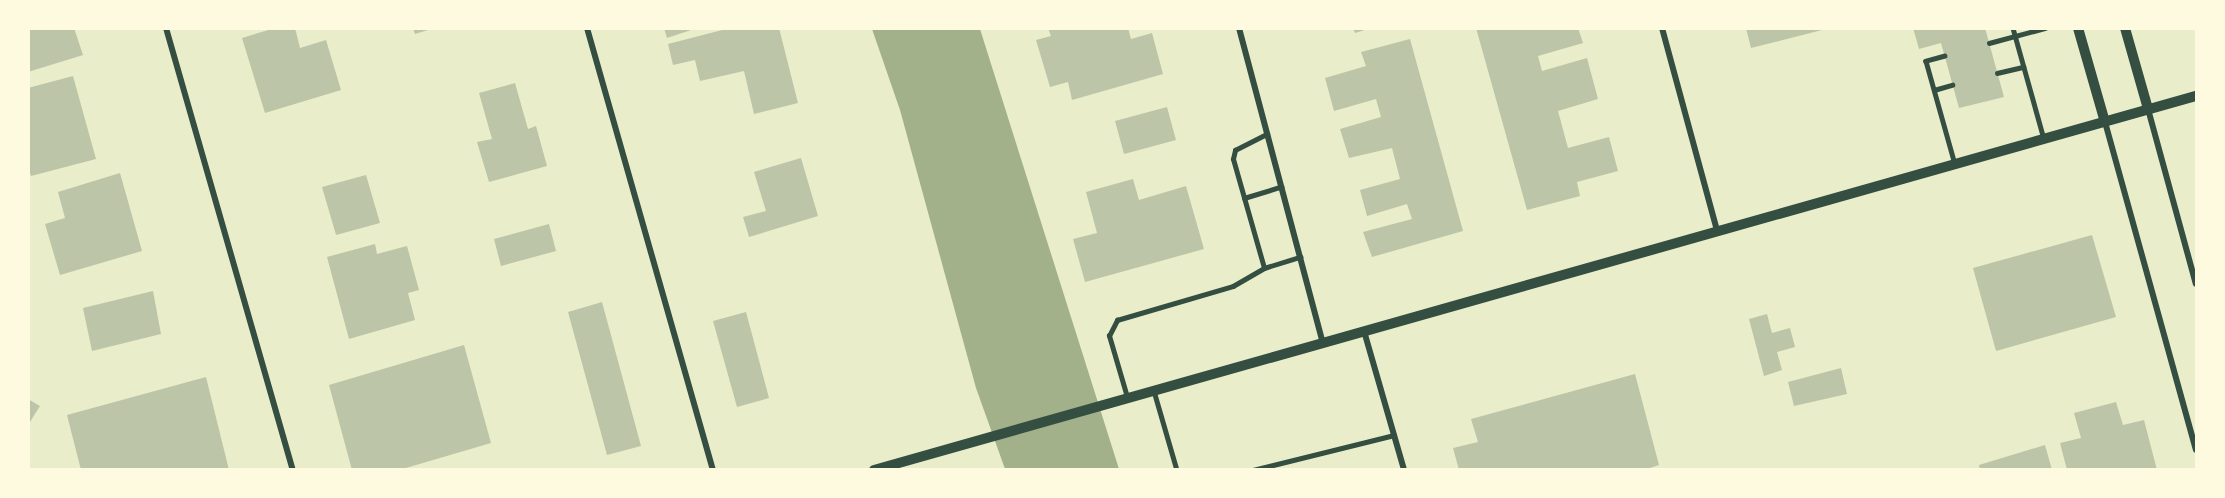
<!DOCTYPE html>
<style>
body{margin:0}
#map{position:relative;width:2225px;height:498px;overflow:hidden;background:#e9edc9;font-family:"Libre Baskerville",serif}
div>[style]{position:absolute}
.water>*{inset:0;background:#a3b18a}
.building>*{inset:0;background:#bcc5a7}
.service>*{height:4.5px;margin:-2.25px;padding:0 2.25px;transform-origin:2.25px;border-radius:2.25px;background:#344e41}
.minor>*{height:6px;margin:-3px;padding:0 3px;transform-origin:3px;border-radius:3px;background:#344e41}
.tertiary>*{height:10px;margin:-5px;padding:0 5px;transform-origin:5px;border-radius:5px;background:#344e41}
span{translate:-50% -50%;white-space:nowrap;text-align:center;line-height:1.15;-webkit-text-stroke:5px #fefae0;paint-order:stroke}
.frame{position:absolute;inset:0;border:30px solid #fefae0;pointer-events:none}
</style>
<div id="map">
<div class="water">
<div style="clip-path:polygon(872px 29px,980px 29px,1119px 469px,1005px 469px,976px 388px,900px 110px)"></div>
</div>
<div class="building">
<div style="clip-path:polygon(28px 28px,74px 28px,83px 55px,28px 72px)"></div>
<div style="clip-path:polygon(275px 28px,295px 28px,300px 48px,326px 40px,341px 90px,265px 113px,242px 38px)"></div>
<div style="clip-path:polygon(413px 28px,431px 28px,431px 29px,415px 34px)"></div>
<div style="clip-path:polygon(664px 28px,694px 28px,694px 29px,667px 38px)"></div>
<div style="clip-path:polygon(730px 28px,779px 28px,798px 103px,754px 114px,744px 71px,700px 81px,695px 60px,673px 65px,668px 44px)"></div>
<div style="clip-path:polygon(1048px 28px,1128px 28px,1131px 39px,1152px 33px,1163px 74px,1072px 100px,1068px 82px,1050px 87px,1036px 40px,1051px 36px)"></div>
<div style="clip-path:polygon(1353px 28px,1368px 28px,1368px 29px,1355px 33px)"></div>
<div style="clip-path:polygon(1476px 28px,1578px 28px,1583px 43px,1538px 56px,1542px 71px,1587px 58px,1598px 99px,1558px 111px,1568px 148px,1609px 137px,1618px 171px,1577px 182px,1580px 196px,1527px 210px)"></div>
<div style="clip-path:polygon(1746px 28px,1826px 28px,1826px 29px,1751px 48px)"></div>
<div style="clip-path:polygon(1913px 28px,1985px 28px,2004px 97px,1959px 108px,1941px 43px,1919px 49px)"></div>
<div style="clip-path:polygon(1410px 39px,1463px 231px,1372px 257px,1363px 232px,1412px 219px,1407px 204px,1367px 216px,1360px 190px,1400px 179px,1392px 148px,1349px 158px,1340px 129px,1381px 117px,1376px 99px,1334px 111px,1325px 78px,1366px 66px,1361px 52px)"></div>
<div style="clip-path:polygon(73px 76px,96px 159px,31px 176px,28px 167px,28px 88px)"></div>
<div style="clip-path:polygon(515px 83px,528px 129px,536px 126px,547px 166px,489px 182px,477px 142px,492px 139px,479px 93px)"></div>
<div style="clip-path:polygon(1167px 107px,1176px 140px,1124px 154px,1115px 121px)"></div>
<div style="clip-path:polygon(801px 158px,818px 216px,749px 237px,743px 217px,766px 211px,754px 172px)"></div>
<div style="clip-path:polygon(120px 173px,142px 251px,60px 275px,45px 224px,65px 218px,58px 192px)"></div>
<div style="clip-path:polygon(366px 175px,380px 223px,336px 235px,322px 187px)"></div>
<div style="clip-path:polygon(1133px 179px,1139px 200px,1186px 186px,1204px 249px,1085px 282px,1073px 239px,1097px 233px,1086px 192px)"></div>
<div style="clip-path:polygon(549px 224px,556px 251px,501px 266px,494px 239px)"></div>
<div style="clip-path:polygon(2092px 235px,2116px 317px,1996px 351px,1973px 268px)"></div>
<div style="clip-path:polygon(375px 244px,377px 254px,407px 246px,419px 290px,408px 293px,415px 320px,349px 339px,327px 257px)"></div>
<div style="clip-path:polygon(153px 291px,161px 334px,92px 351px,83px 308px)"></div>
<div style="clip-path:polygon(602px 302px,641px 446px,607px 455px,568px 312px)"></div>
<div style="clip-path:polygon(746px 312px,769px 398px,737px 407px,713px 321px)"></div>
<div style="clip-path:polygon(1767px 314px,1772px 333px,1790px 328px,1795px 347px,1777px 352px,1782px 370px,1764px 376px,1749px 319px)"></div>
<div style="clip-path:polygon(464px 345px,491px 443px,399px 470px,352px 470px,329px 385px)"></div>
<div style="clip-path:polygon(1841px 368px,1847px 394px,1794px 406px,1788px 382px)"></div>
<div style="clip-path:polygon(1635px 374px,1659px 465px,1644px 470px,1459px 470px,1453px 448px,1478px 442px,1471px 419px)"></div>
<div style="clip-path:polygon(206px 377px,229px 470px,81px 470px,67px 415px)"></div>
<div style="clip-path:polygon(28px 399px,40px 406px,28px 425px)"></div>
<div style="clip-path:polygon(2116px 402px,2123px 425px,2144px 420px,2157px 470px,2067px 470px,2060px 443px,2081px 438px,2074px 413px)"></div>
<div style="clip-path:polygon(2045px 445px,2052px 470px,1980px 470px,1979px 465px)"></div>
</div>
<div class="service">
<div style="left:2013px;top:28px;width:115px;rotate:74.4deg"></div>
<div style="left:1989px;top:43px;width:58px;rotate:-15deg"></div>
<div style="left:1945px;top:56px;width:20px;rotate:165deg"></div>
<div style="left:1926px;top:61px;width:107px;rotate:74.3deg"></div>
<div style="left:1997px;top:73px;width:27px;rotate:-13deg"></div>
<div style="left:1934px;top:90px;width:19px;rotate:-16deg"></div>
<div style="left:1244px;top:198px;width:39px;rotate:-17deg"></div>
<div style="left:1264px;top:268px;width:113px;rotate:-105.9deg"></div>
<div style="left:1233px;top:159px;width:9px;rotate:-77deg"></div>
<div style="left:1235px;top:150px;width:36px;rotate:-27deg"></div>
<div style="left:1154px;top:391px;width:82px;rotate:73.8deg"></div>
<div style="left:1127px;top:397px;width:64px;rotate:-106.4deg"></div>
<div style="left:1109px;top:336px;width:18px;rotate:-63deg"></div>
<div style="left:1117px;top:320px;width:121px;rotate:-16.3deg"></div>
<div style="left:1233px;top:286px;width:36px;rotate:-30deg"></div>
<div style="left:1264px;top:268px;width:38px;rotate:-17deg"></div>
<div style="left:1253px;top:470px;width:145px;rotate:-13.9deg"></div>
</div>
<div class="minor">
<div style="left:166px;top:28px;width:460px;rotate:74deg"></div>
<div style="left:587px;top:28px;width:460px;rotate:74.1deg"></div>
<div style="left:1239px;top:28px;width:326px;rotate:75.1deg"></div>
<div style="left:1662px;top:28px;width:210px;rotate:74.8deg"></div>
<div style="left:2148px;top:109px;width:181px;rotate:74.7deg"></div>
<div style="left:2105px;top:122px;width:340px;rotate:74.5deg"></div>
<div style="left:1364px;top:331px;width:145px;rotate:73.9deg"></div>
</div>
<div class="tertiary">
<div style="left:2078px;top:28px;width:98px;rotate:74deg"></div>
<div style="left:2125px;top:28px;width:84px;rotate:74.1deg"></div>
<div style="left:874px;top:470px;width:1374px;rotate:-15.8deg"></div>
</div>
<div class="frame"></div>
</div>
